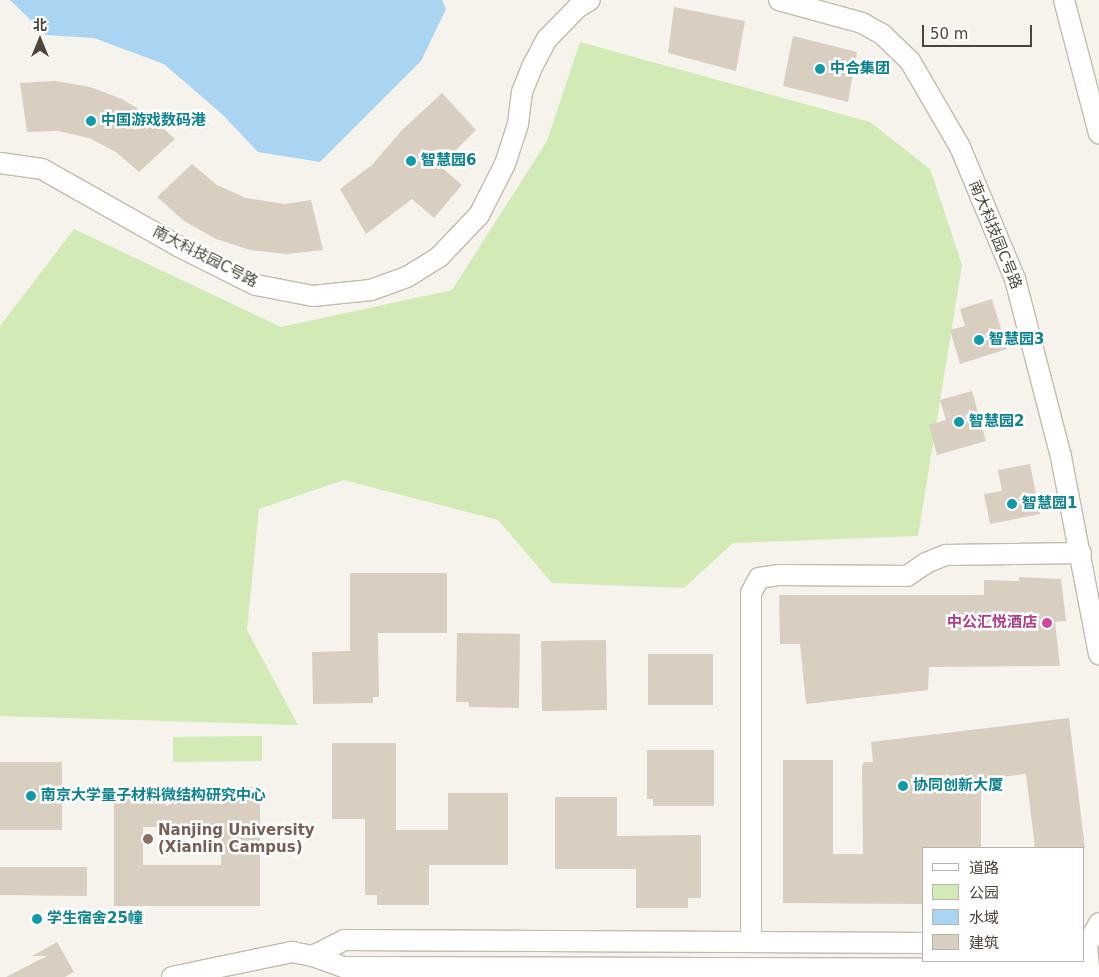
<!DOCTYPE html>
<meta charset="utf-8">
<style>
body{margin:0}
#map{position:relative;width:1099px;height:977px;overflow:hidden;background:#f6f3ec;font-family:"DejaVu Sans","Noto Sans SC",sans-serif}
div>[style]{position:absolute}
.green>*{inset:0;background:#d2eab5}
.water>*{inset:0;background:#a9d4f2}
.building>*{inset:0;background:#d8cfc1}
.roads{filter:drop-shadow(1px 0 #c2bbae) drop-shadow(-1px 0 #c2bbae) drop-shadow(0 1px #c2bbae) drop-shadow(0 -1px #c2bbae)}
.minor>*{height:20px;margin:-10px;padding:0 10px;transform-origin:10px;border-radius:10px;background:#fff}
.dots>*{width:14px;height:14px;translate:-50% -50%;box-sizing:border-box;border:2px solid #fff;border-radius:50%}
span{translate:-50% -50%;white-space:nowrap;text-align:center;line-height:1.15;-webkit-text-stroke:5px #fff;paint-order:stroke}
.culture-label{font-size:15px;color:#0d838f;font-weight:700}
.left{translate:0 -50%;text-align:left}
.street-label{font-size:15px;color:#4b4439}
.hotel-label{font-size:15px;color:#b23c85;font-weight:700}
.right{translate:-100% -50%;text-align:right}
.education-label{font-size:15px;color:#785e54;font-weight:700}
.legend{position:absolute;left:922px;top:847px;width:162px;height:115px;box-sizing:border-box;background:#fff;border:1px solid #b7b4b0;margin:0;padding:6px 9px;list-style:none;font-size:15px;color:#4b4439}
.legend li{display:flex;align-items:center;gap:10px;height:25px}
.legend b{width:25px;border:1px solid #b7b4b0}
.north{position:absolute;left:15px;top:15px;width:50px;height:50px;-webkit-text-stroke:4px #fff;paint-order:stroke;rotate:0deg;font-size:14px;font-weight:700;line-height:20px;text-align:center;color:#4b4439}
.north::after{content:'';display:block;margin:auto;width:18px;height:22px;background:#4b4439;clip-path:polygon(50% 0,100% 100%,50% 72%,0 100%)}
.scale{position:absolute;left:922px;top:25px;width:110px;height:22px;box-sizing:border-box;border:2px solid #4b4439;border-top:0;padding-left:6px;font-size:15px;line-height:18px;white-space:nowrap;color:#4b4439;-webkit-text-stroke:4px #fff;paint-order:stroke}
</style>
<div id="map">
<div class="green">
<div style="clip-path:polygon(580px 42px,870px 122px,930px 169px,962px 265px,918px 536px,733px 543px,684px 588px,552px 583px,498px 520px,344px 480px,259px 509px,247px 630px,298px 725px,0 716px,0 326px,74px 229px,281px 327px,452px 290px,547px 141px)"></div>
<div style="clip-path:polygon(262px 736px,262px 761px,173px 762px,173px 737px)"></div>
</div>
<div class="water">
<div style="clip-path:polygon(10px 0,442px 0,446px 9px,421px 61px,320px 162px,258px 152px,223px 115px,164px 64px,94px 38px,46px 35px)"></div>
</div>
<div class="building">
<div style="clip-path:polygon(674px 7px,745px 21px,736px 71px,668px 53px)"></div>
<div style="clip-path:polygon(793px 36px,857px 52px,848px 102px,783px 86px)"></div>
<div style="clip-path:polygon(55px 81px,90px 87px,122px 99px,150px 116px,175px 139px,139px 172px,116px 152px,89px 138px,58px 131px,27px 132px,20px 83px)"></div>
<div style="clip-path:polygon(442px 93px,476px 130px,440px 166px,462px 185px,434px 218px,412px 199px,366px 234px,340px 189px,372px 165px,401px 131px)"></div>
<div style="clip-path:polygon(192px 164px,217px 185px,246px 198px,285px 204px,311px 200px,323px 250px,287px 254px,250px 250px,216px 239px,184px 221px,157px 197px)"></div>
<div style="clip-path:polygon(992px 299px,1007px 349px,960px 364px,950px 330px,965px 326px,960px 309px)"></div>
<div style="clip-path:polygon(972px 391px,986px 441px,937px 455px,929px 425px,946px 420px,940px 400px)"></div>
<div style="clip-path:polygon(1030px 464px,1040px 514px,990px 524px,984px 494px,1002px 491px,998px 470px)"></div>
<div style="clip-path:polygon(350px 573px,447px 573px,447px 633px,378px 633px,379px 697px,373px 697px,373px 703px,313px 704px,312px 652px,350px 651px)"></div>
<div style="clip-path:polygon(1019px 577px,1061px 579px,1066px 621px,1055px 622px,1060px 666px,929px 667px,928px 690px,806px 704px,800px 644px,780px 644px,779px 595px,984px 595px,984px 580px,1019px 581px)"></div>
<div style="clip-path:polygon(457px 633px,520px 634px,519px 708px,469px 707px,469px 702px,456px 702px)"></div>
<div style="clip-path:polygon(606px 640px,607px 710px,542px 711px,541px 641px)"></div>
<div style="clip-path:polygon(648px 654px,713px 654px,713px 705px,648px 705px)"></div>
<div style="clip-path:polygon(1069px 718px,1085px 848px,1035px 848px,1026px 774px,981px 779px,981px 848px,923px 848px,923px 904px,783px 903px,783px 760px,833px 760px,833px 854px,863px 854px,862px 766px,864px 762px,873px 762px,871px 742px)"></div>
<div style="clip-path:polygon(332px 743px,396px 743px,396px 830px,448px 830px,448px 793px,508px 793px,508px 865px,429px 865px,429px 905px,377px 905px,377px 895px,365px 895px,365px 819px,332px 819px)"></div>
<div style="clip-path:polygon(647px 750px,714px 750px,714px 806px,653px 806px,653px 799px,647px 799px)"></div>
<div style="clip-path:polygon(0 762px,62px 762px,62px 830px,0 830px)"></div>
<div style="clip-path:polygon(evenodd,114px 786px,260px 787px,260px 906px,114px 906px,114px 786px,222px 826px,221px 865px,143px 865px,143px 827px,222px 826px)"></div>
<div style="clip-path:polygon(555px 797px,617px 797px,617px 836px,701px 835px,701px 898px,688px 898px,688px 908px,636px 908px,636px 869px,555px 869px)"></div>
<div style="clip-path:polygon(0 867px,87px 867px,87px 896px,0 895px)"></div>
<div style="clip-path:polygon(57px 942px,74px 972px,65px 977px,6px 977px,47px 956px,32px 956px)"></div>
</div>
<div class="roads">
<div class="minor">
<div style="left:779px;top:0;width:86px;rotate:15.5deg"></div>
<div style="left:862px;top:23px;width:23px;rotate:29deg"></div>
<div style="left:882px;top:34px;width:39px;rotate:44deg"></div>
<div style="left:910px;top:61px;width:99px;rotate:59.8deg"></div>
<div style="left:960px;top:147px;width:143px;rotate:67.4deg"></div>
<div style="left:1015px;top:279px;width:184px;rotate:75.5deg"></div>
<div style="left:1061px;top:457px;width:201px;rotate:79.1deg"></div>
<div style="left:1064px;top:0;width:138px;rotate:75.3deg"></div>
<div style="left:0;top:163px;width:42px;rotate:8.1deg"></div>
<div style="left:42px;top:169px;width:156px;rotate:29.5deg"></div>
<div style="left:178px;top:246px;width:87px;rotate:26.6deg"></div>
<div style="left:256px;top:285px;width:58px;rotate:10.9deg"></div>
<div style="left:313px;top:296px;width:58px;rotate:-5.9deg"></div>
<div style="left:371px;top:290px;width:38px;rotate:-20deg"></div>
<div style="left:407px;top:277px;width:38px;rotate:-32deg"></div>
<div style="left:439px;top:257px;width:58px;rotate:-46.4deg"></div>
<div style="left:479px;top:215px;width:57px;rotate:-63deg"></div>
<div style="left:505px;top:164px;width:42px;rotate:-72deg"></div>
<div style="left:518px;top:124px;width:32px;rotate:-83deg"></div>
<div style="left:522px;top:92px;width:29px;rotate:-68deg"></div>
<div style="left:533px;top:65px;width:30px;rotate:-62deg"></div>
<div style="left:547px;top:39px;width:43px;rotate:-45.9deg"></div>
<div style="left:577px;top:8px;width:15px;rotate:-32deg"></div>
<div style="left:751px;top:941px;width:348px;rotate:-90deg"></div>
<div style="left:751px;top:593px;width:17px;rotate:-62deg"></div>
<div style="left:759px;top:578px;width:19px;rotate:-9deg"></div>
<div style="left:778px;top:575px;width:129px;rotate:0.4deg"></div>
<div style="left:907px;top:576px;width:23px;rotate:-34deg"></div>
<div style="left:926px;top:563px;width:22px;rotate:-22deg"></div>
<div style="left:946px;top:555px;width:135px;rotate:-0.8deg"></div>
<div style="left:313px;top:956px;width:35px;rotate:-27deg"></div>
<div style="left:344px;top:940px;width:579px;rotate:0.3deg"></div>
<div style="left:172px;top:977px;width:123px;rotate:-11.8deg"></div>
<div style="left:292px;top:952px;width:21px;rotate:11deg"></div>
<div style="left:313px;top:956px;width:32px;rotate:20deg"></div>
<div style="left:343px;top:967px;width:746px;rotate:0.15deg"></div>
<div style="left:1096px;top:977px;width:11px;rotate:-131deg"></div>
<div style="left:1089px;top:969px;width:24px;rotate:-95deg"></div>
<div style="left:1087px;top:945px;width:25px;rotate:-61deg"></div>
</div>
</div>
<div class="dots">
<div style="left:820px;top:69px;background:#0f9aa8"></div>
<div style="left:91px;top:121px;background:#0f9aa8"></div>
<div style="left:411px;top:161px;background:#0f9aa8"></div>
<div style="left:979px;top:340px;background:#0f9aa8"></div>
<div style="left:959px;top:422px;background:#0f9aa8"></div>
<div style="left:1012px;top:504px;background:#0f9aa8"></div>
<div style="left:1047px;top:623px;background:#d1479c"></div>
<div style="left:903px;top:786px;background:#0f9aa8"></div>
<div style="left:31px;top:796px;background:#0f9aa8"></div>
<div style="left:148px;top:839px;background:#8d6e63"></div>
<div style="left:37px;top:919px;background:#0f9aa8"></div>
</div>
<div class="culture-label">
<span class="left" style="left:830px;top:69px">中合集团</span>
<span class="left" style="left:101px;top:121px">中国游戏数码港</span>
<span class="left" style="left:421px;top:161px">智慧园6</span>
<span class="left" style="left:989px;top:340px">智慧园3</span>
<span class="left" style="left:969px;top:422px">智慧园2</span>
<span class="left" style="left:1022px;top:504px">智慧园1</span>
<span class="left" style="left:913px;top:786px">协同创新大厦</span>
<span class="left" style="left:41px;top:796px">南京大学量子材料微结构研究中心</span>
<span class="left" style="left:47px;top:919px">学生宿舍25幢</span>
</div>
<div class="street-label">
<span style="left:995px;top:235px;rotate:68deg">南大科技园C号路</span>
<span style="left:205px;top:257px;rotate:27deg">南大科技园C号路</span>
</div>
<div class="hotel-label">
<span class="right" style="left:1037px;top:623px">中公汇悦酒店</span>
</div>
<div class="education-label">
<span class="left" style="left:158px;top:839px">Nanjing University<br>(Xianlin Campus)</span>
</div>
<ul class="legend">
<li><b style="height:6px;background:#fff"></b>道路</li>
<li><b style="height:14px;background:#d2eab5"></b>公园</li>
<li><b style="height:14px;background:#a9d4f2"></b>水域</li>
<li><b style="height:14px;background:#d8cfc1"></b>建筑</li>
</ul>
<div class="north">北</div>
<div class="scale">50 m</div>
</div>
